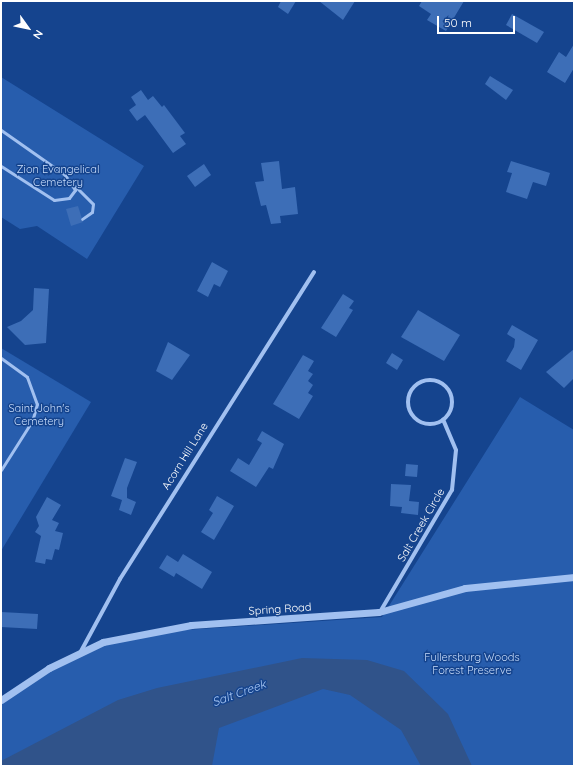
<!DOCTYPE html>
<style>
body{margin:0}
#map{position:relative;width:575px;height:767px;overflow:hidden;background:#15448e;font-family:Quicksand,sans-serif}
div>[style]{position:absolute}
.green>*{inset:0;background:#275dad}
.water>*{inset:0;background:#30538a}
.building>*{inset:0;background:#3d6eb7}
.service>*{height:3px;margin:-1.5px;padding:0 1.5px;transform-origin:1.5px;border-radius:1.5px;background:#a1c0f0}
.minor>*{height:4px;margin:-2px;padding:0 2px;transform-origin:2px;border-radius:2px;background:#a1c0f0}
.minor>.ring{margin:-2px;padding:0;box-sizing:content-box;background:none;border:4px solid #a1c0f0;border-radius:50%}
.tertiary>*{height:7px;margin:-3.5px;padding:0 3.5px;transform-origin:3.5px;border-radius:3.5px;background:#a1c0f0}
span{translate:-50% -50%;white-space:nowrap;text-align:center;line-height:1.15;-webkit-text-stroke:3px #15448e;paint-order:stroke}
.park-label{font-size:11px;color:#c7dcfb}
.street-label{font-size:11px;color:#fff}
.water-label{font-size:12px;color:#accbf7;font-style:italic}
.frame{position:absolute;inset:0;border:2px solid #fff;pointer-events:none}
.north{position:absolute;left:8px;top:8px;width:40px;height:40px;-webkit-text-stroke:3px #15448e;paint-order:stroke;rotate:123deg;font-size:11px;font-weight:700;line-height:16px;text-align:center;color:#fff}
.north::after{content:'';display:block;margin:auto;width:14px;height:18px;background:#fff;clip-path:polygon(50% 0,100% 100%,50% 72%,0 100%)}
.scale{position:absolute;left:437px;top:16px;width:78px;height:18px;box-sizing:border-box;border:2px solid #fff;border-top:0;padding-left:5px;font-size:12px;line-height:14px;white-space:nowrap;color:#fff;-webkit-text-stroke:3px #15448e;paint-order:stroke}
</style>
<div id="map">
<div class="green">
<div style="clip-path:polygon(1px 77px,144px 166px,87px 259px,37px 226px,20px 229px,1px 217px)"></div>
<div style="clip-path:polygon(1px 348px,91px 402px,1px 551px)"></div>
<div style="clip-path:polygon(520px 397px,574px 430px,574px 766px,1px 766px,1px 704px,60px 665px,105px 644px,169px 631px,382px 617px)"></div>
</div>
<div class="water">
<div style="clip-path:polygon(302px 658px,367px 660px,404px 671px,448px 714px,472px 766px,421px 766px,401px 730px,350px 695px,323px 689px,219px 728px,212px 766px,1px 766px,1px 761px,118px 700px,157px 688px)"></div>
</div>
<div class="building">
<div style="clip-path:polygon(281px 1px,296px 1px,288px 14px,278px 7px)"></div>
<div style="clip-path:polygon(319px 1px,355px 1px,343px 20px)"></div>
<div style="clip-path:polygon(422px 1px,464px 1px,446px 31px,427px 20px,431px 14px,419px 6px)"></div>
<div style="clip-path:polygon(512px 14px,544px 32px,537px 43px,506px 25px)"></div>
<div style="clip-path:polygon(574px 44px,574px 68px,565px 83px,547px 72px,559px 52px,566px 57px)"></div>
<div style="clip-path:polygon(490px 76px,513px 90px,506px 100px,485px 84px)"></div>
<div style="clip-path:polygon(141px 90px,148px 100px,153px 96px,162px 107px,164px 105px,185px 133px,180px 136px,186px 144px,173px 153px,145px 115px,137px 121px,129px 110px,136px 105px,131px 97px)"></div>
<div style="clip-path:polygon(279px 161px,282px 189px,295px 187px,298px 214px,280px 216px,281px 223px,271px 224px,266px 205px,261px 206px,255px 182px,264px 181px,261px 163px)"></div>
<div style="clip-path:polygon(511px 161px,550px 173px,546px 186px,533px 182px,527px 199px,506px 192px,512px 173px,507px 172px)"></div>
<div style="clip-path:polygon(204px 164px,211px 175px,195px 187px,187px 176px)"></div>
<div style="clip-path:polygon(78px 206px,83px 222px,71px 226px,66px 209px)"></div>
<div style="clip-path:polygon(212px 262px,228px 271px,220px 287px,214px 284px,208px 297px,197px 291px)"></div>
<div style="clip-path:polygon(34px 288px,49px 289px,46px 343px,25px 345px,7px 327px,21px 321px,33px 310px)"></div>
<div style="clip-path:polygon(343px 294px,354px 301px,349px 308px,353px 310px,336px 337px,321px 328px)"></div>
<div style="clip-path:polygon(418px 310px,460px 335px,444px 361px,401px 337px)"></div>
<div style="clip-path:polygon(512px 325px,538px 340px,521px 370px,506px 361px,514px 347px,515px 339px,507px 334px)"></div>
<div style="clip-path:polygon(168px 342px,190px 355px,172px 380px,156px 371px)"></div>
<div style="clip-path:polygon(574px 349px,574px 378px,564px 388px,546px 372px)"></div>
<div style="clip-path:polygon(392px 353px,403px 360px,397px 370px,386px 363px)"></div>
<div style="clip-path:polygon(303px 355px,314px 361px,308px 371px,313px 374px,308px 381px,313px 385px,308px 393px,313px 396px,299px 419px,273px 404px)"></div>
<div style="clip-path:polygon(262px 431px,284px 444px,273px 469px,269px 467px,256px 487px,230px 471px,238px 458px,249px 465px,262px 443px,257px 440px)"></div>
<div style="clip-path:polygon(125px 458px,137px 462px,127px 488px,127px 498px,136px 502px,131px 515px,119px 510px,122px 500px,111px 496px)"></div>
<div style="clip-path:polygon(406px 464px,418px 465px,417px 477px,405px 476px)"></div>
<div style="clip-path:polygon(391px 484px,411px 485px,409px 501px,419px 502px,418px 515px,401px 513px,402px 507px,390px 506px)"></div>
<div style="clip-path:polygon(217px 496px,234px 506px,214px 540px,201px 532px,213px 513px,209px 510px)"></div>
<div style="clip-path:polygon(47px 497px,61px 505px,52px 520px,59px 523px,55px 531px,63px 533px,59px 550px,55px 549px,52px 560px,46px 559px,45px 564px,35px 562px,41px 536px,35px 532px,39px 526px,36px 517px)"></div>
<div style="clip-path:polygon(183px 554px,212px 572px,202px 589px,176px 573px,174px 577px,159px 568px,167px 555px,178px 562px)"></div>
<div style="clip-path:polygon(1px 612px,38px 614px,37px 629px,1px 627px)"></div>
</div>
<div class="service">
<div style="left:1px;top:130px;width:78px;rotate:35.1deg"></div>
<div style="left:65px;top:175px;width:18px;rotate:56deg"></div>
<div style="left:75px;top:190px;width:10px;rotate:127deg"></div>
<div style="left:69px;top:198px;width:15px;rotate:172deg"></div>
<div style="left:54px;top:200px;width:63px;rotate:-147.3deg"></div>
<div style="left:75px;top:186px;width:25px;rotate:45deg"></div>
<div style="left:93px;top:204px;width:8px;rotate:97deg"></div>
<div style="left:92px;top:212px;width:12px;rotate:145deg"></div>
<div style="left:1px;top:358px;width:32px;rotate:36deg"></div>
<div style="left:27px;top:377px;width:29px;rotate:70deg"></div>
<div style="left:37px;top:404px;width:18px;rotate:106deg"></div>
<div style="left:32px;top:421px;width:58px;rotate:122.3deg"></div>
<div style="left:574px;top:411px;width:13px;rotate:90deg"></div>
</div>
<div class="minor">
<div class="ring" style="left:408px;top:380px;width:40px;height:40px"></div>
<div style="left:380px;top:612px;width:142px;rotate:-59.5deg"></div>
<div style="left:452px;top:490px;width:40px;rotate:-84.3deg"></div>
<div style="left:456px;top:450px;width:33px;rotate:-113deg"></div>
<div style="left:80px;top:653px;width:84px;rotate:-61.6deg"></div>
<div style="left:120px;top:579px;width:363px;rotate:-57.7deg"></div>
</div>
<div class="tertiary">
<div style="left:1px;top:700px;width:58px;rotate:-33.7deg"></div>
<div style="left:49px;top:668px;width:60px;rotate:-25.7deg"></div>
<div style="left:103px;top:642px;width:90px;rotate:-10.9deg"></div>
<div style="left:191px;top:625px;width:188px;rotate:-4deg"></div>
<div style="left:379px;top:612px;width:89px;rotate:-15.6deg"></div>
<div style="left:465px;top:588px;width:110px;rotate:-5.8deg"></div>
</div>
<div class="park-label">
<span style="left:58px;top:176px">Zion Evangelical<br>Cemetery</span>
<span style="left:39px;top:415px">Saint John's<br>Cemetery</span>
<span style="left:472px;top:664px">Fullersburg Woods<br>Forest Preserve</span>
</div>
<div class="street-label">
<span style="left:185px;top:456px;rotate:-58deg">Acorn Hill Lane</span>
<span style="left:421px;top:525px;rotate:-60deg">Salt Creek Circle</span>
<span style="left:280px;top:609px;rotate:-4deg">Spring Road</span>
</div>
<div class="water-label">
<span style="left:239px;top:693px;rotate:-20deg">Salt Creek</span>
</div>
<div class="frame"></div>
<div class="north">N</div>
<div class="scale">50 m</div>
</div>
